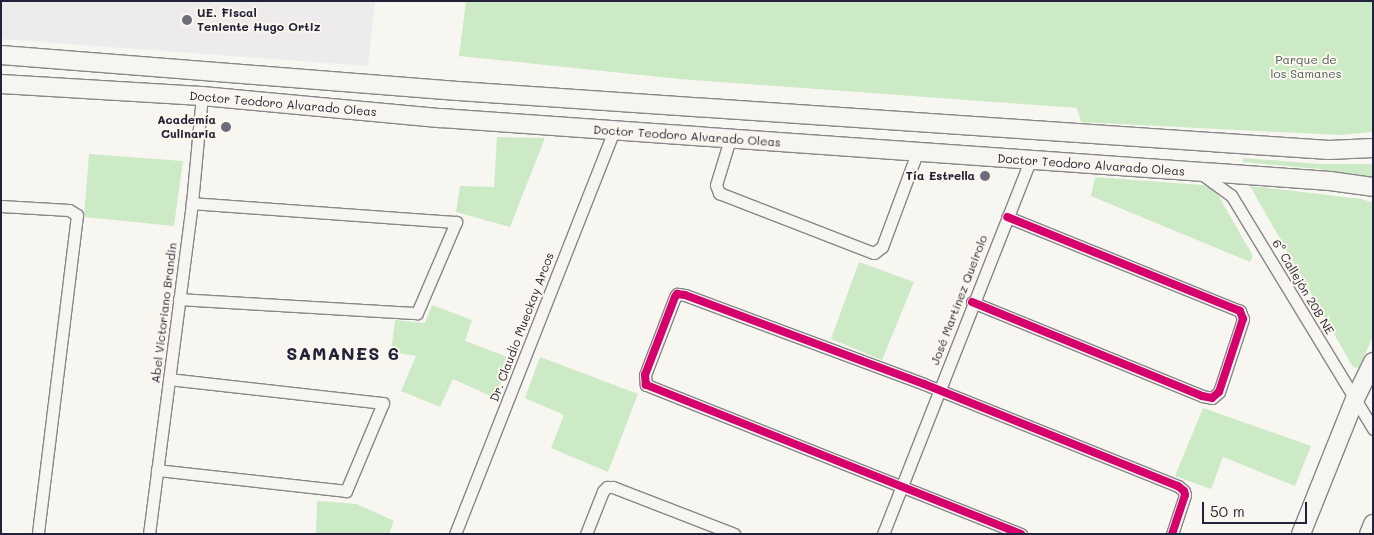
<!DOCTYPE html>
<meta charset="utf-8">
<style>
body{margin:0}
#map{position:relative;width:1374px;height:535px;overflow:hidden;background:#f8f6f0;font-family:Mali,sans-serif}
div>[style]{position:absolute}
.built>*{inset:0;background:#edebec}
.green>*{inset:0;background:#cdeac6}
.roads{filter:drop-shadow(1px 0 #878688) drop-shadow(-1px 0 #878688) drop-shadow(0 1px #878688) drop-shadow(0 -1px #878688)}
.minor>*{height:11px;margin:-5.5px;padding:0 5.5px;transform-origin:5.5px;border-radius:5.5px;background:#f6f5f1}
.primary>*{height:18px;margin:-9px;padding:0 9px;transform-origin:9px;border-radius:9px;background:#f6f5f1}
.cycleway>*{height:8px;margin:-4px;padding:0 4px;transform-origin:4px;border-radius:4px;background:#d6006c}
.dots>*{width:14px;height:14px;translate:-50% -50%;box-sizing:border-box;border:2px solid #fbf7ec;border-radius:50%}
span{translate:-50% -50%;white-space:nowrap;text-align:center;line-height:1.15;-webkit-text-stroke:4px #fbf7ec;paint-order:stroke}
.poi-label{font-size:12px;color:#22223b;font-weight:700}
.left{translate:0 -50%;text-align:left}
.right{translate:-100% -50%;text-align:right}
.park-label{font-size:12px;color:#4a5b5a}
.street-label{font-size:12px;color:#22223b}
.district-label{font-size:18px;color:#22223b;font-weight:700;letter-spacing:1px}
.frame{position:absolute;inset:0;border:2px solid #22223b;pointer-events:none}
.scale{position:absolute;left:1202px;top:502px;width:105px;height:22px;box-sizing:border-box;border:2px solid #22223b;border-top:0;padding-left:6px;font-size:15px;line-height:18px;white-space:nowrap;color:#22223b;-webkit-text-stroke:4px #fbf7ec;paint-order:stroke}
</style>
<div id="map">
<div class="built">
<div style="clip-path:polygon(1px 1px,375px 1px,368px 66px,1px 39px)"></div>
</div>
<div class="green">
<div style="clip-path:polygon(466px 1px,1373px 1px,1373px 132px,1338px 135px,1081px 122px,1077px 108px,679px 79px,459px 56px)"></div>
<div style="clip-path:polygon(497px 137px,545px 138px,510px 227px,456px 212px,460px 186px,494px 187px)"></div>
<div style="clip-path:polygon(89px 154px,183px 161px,174px 226px,84px 217px)"></div>
<div style="clip-path:polygon(1243px 158px,1320px 164px,1373px 164px,1373px 179px,1319px 169px,1243px 162px)"></div>
<div style="clip-path:polygon(1095px 177px,1202px 185px,1211px 188px,1218px 195px,1253px 256px,1250px 262px,1091px 196px)"></div>
<div style="clip-path:polygon(1250px 186px,1362px 199px,1373px 203px,1373px 336px,1359px 368px,1353px 367px)"></div>
<div style="clip-path:polygon(859px 262px,914px 282px,882px 360px,831px 339px)"></div>
<div style="clip-path:polygon(432px 305px,472px 320px,465px 341px,510px 358px,495px 398px,453px 379px,440px 407px,401px 391px,416px 356px,391px 352px,395px 320px,425px 323px)"></div>
<div style="clip-path:polygon(540px 357px,638px 394px,608px 472px,551px 448px,564px 415px,525px 398px)"></div>
<div style="clip-path:polygon(1203px 408px,1311px 446px,1295px 486px,1223px 457px,1211px 489px,1175px 476px)"></div>
<div style="clip-path:polygon(317px 501px,357px 504px,394px 521px,389px 534px,316px 534px)"></div>
</div>
<div class="roads">
<div class="minor">
<div style="left:730px;top:139px;width:48px;rotate:106.9deg"></div>
<div style="left:716px;top:185px;width:9px;rotate:69deg"></div>
<div style="left:719px;top:193px;width:166px;rotate:21.2deg"></div>
<div style="left:874px;top:253px;width:10px;rotate:-37deg"></div>
<div style="left:882px;top:247px;width:100px;rotate:-69.6deg"></div>
<div style="left:1203px;top:175px;width:34px;rotate:36deg"></div>
<div style="left:1231px;top:195px;width:274px;rotate:58.7deg"></div>
<div style="left:1px;top:206px;width:68px;rotate:3.4deg"></div>
<div style="left:69px;top:210px;width:9px;rotate:32deg"></div>
<div style="left:77px;top:215px;width:321px;rotate:97deg"></div>
<div style="left:179px;top:299px;width:238px;rotate:3.4deg"></div>
<div style="left:417px;top:313px;width:99px;rotate:-66.8deg"></div>
<div style="left:456px;top:222px;width:265px;rotate:-175.9deg"></div>
<div style="left:972px;top:302px;width:248px;rotate:22.2deg"></div>
<div style="left:1202px;top:396px;width:10px;rotate:11deg"></div>
<div style="left:1212px;top:398px;width:9px;rotate:-41deg"></div>
<div style="left:1219px;top:392px;width:77px;rotate:-71.8deg"></div>
<div style="left:1243px;top:319px;width:9px;rotate:-111deg"></div>
<div style="left:1240px;top:311px;width:251px;rotate:-158deg"></div>
<div style="left:157px;top:470px;width:190px;rotate:6.3deg"></div>
<div style="left:346px;top:491px;width:95px;rotate:-67.2deg"></div>
<div style="left:383px;top:403px;width:215px;rotate:-173.6deg"></div>
<div style="left:149px;top:534px;width:334px;rotate:-82.6deg"></div>
<div style="left:192px;top:203px;width:107px;rotate:-84.7deg"></div>
<div style="left:455px;top:534px;width:434px;rotate:-68.5deg"></div>
<div style="left:586px;top:534px;width:46px;rotate:-68.4deg"></div>
<div style="left:603px;top:491px;width:6px;rotate:-45deg"></div>
<div style="left:607px;top:487px;width:6px"></div>
<div style="left:613px;top:487px;width:130px;rotate:21.2deg"></div>
<div style="left:883px;top:534px;width:401px;rotate:-68.5deg"></div>
<div style="left:1021px;top:534px;width:404px;rotate:-158.3deg"></div>
<div style="left:646px;top:385px;width:10px;rotate:-96deg"></div>
<div style="left:645px;top:375px;width:84px;rotate:-69deg"></div>
<div style="left:675px;top:297px;width:4px;rotate:-56deg"></div>
<div style="left:677px;top:294px;width:8px;rotate:7deg"></div>
<div style="left:685px;top:295px;width:255px;rotate:20.4deg"></div>
<div style="left:924px;top:384px;width:274px;rotate:21.9deg"></div>
<div style="left:1178px;top:486px;width:8px;rotate:40deg"></div>
<div style="left:1184px;top:491px;width:4px;rotate:76deg"></div>
<div style="left:1185px;top:495px;width:41px;rotate:108.4deg"></div>
</div>
<div class="primary">
<div style="left:1px;top:55px;width:458px;rotate:4.5deg"></div>
<div style="left:458px;top:91px;width:873px;rotate:3.88deg"></div>
<div style="left:1329px;top:150px;width:44px;rotate:-2.6deg"></div>
<div style="left:1px;top:84px;width:201px;rotate:3.4deg"></div>
<div style="left:202px;top:96px;width:240px;rotate:5.3deg"></div>
<div style="left:441px;top:118px;width:891px;rotate:4.05deg"></div>
<div style="left:1330px;top:181px;width:43px;rotate:7.9deg"></div>
<div style="left:1301px;top:534px;width:145px;rotate:-68.2deg"></div>
<div style="left:1355px;top:399px;width:41px;rotate:-64.1deg"></div>
<div style="left:1369px;top:534px;width:11px;rotate:-68deg"></div>
</div>
</div>
<div class="cycleway">
<div style="left:972px;top:302px;width:248px;rotate:22.2deg"></div>
<div style="left:1202px;top:396px;width:10px;rotate:11deg"></div>
<div style="left:1212px;top:398px;width:9px;rotate:-41deg"></div>
<div style="left:1219px;top:392px;width:77px;rotate:-71.8deg"></div>
<div style="left:1243px;top:319px;width:9px;rotate:-111deg"></div>
<div style="left:1240px;top:311px;width:251px;rotate:-158deg"></div>
<div style="left:1021px;top:534px;width:404px;rotate:-158.3deg"></div>
<div style="left:646px;top:385px;width:10px;rotate:-96deg"></div>
<div style="left:645px;top:375px;width:84px;rotate:-69deg"></div>
<div style="left:675px;top:297px;width:4px;rotate:-56deg"></div>
<div style="left:677px;top:294px;width:8px;rotate:7deg"></div>
<div style="left:685px;top:295px;width:255px;rotate:20.4deg"></div>
<div style="left:924px;top:384px;width:274px;rotate:21.9deg"></div>
<div style="left:1178px;top:486px;width:8px;rotate:40deg"></div>
<div style="left:1184px;top:491px;width:4px;rotate:76deg"></div>
<div style="left:1185px;top:495px;width:41px;rotate:108.4deg"></div>
</div>
<div class="dots">
<div style="left:187px;top:20px;background:#6d6c7a"></div>
<div style="left:226px;top:127px;background:#6d6c7a"></div>
<div style="left:985px;top:176px;background:#6d6c7a"></div>
</div>
<div class="poi-label">
<span class="left" style="left:197px;top:20px">UE. Fiscal<br>Teniente Hugo Ortiz</span>
<span class="right" style="left:216px;top:127px">Academía<br>Culinaria</span>
<span class="right" style="left:975px;top:176px">Tía Estrella</span>
</div>
<div class="park-label">
<span style="left:1306px;top:67px">Parque de<br>los Samanes</span>
</div>
<div class="street-label">
<span style="left:283px;top:104px;rotate:5deg">Doctor Teodoro Alvarado Oleas</span>
<span style="left:687px;top:136px;rotate:4deg">Doctor Teodoro Alvarado Oleas</span>
<span style="left:1091px;top:165px;rotate:4deg">Doctor Teodoro Alvarado Oleas</span>
<span style="left:1303px;top:287px;rotate:59deg">6° Callejón 20B NE</span>
<span style="left:959px;top:300px;rotate:-69deg">José Martínez Queirolo</span>
<span style="left:164px;top:313px;rotate:-83deg">Abel Victoriano Brandin</span>
<span style="left:522px;top:327px;rotate:-69deg">Dr. Claudio Mueckay Arcos</span>
</div>
<div class="district-label">
<span style="left:343px;top:353px">SAMANES 6</span>
</div>
<div class="frame"></div>
<div class="scale">50 m</div>
</div>
